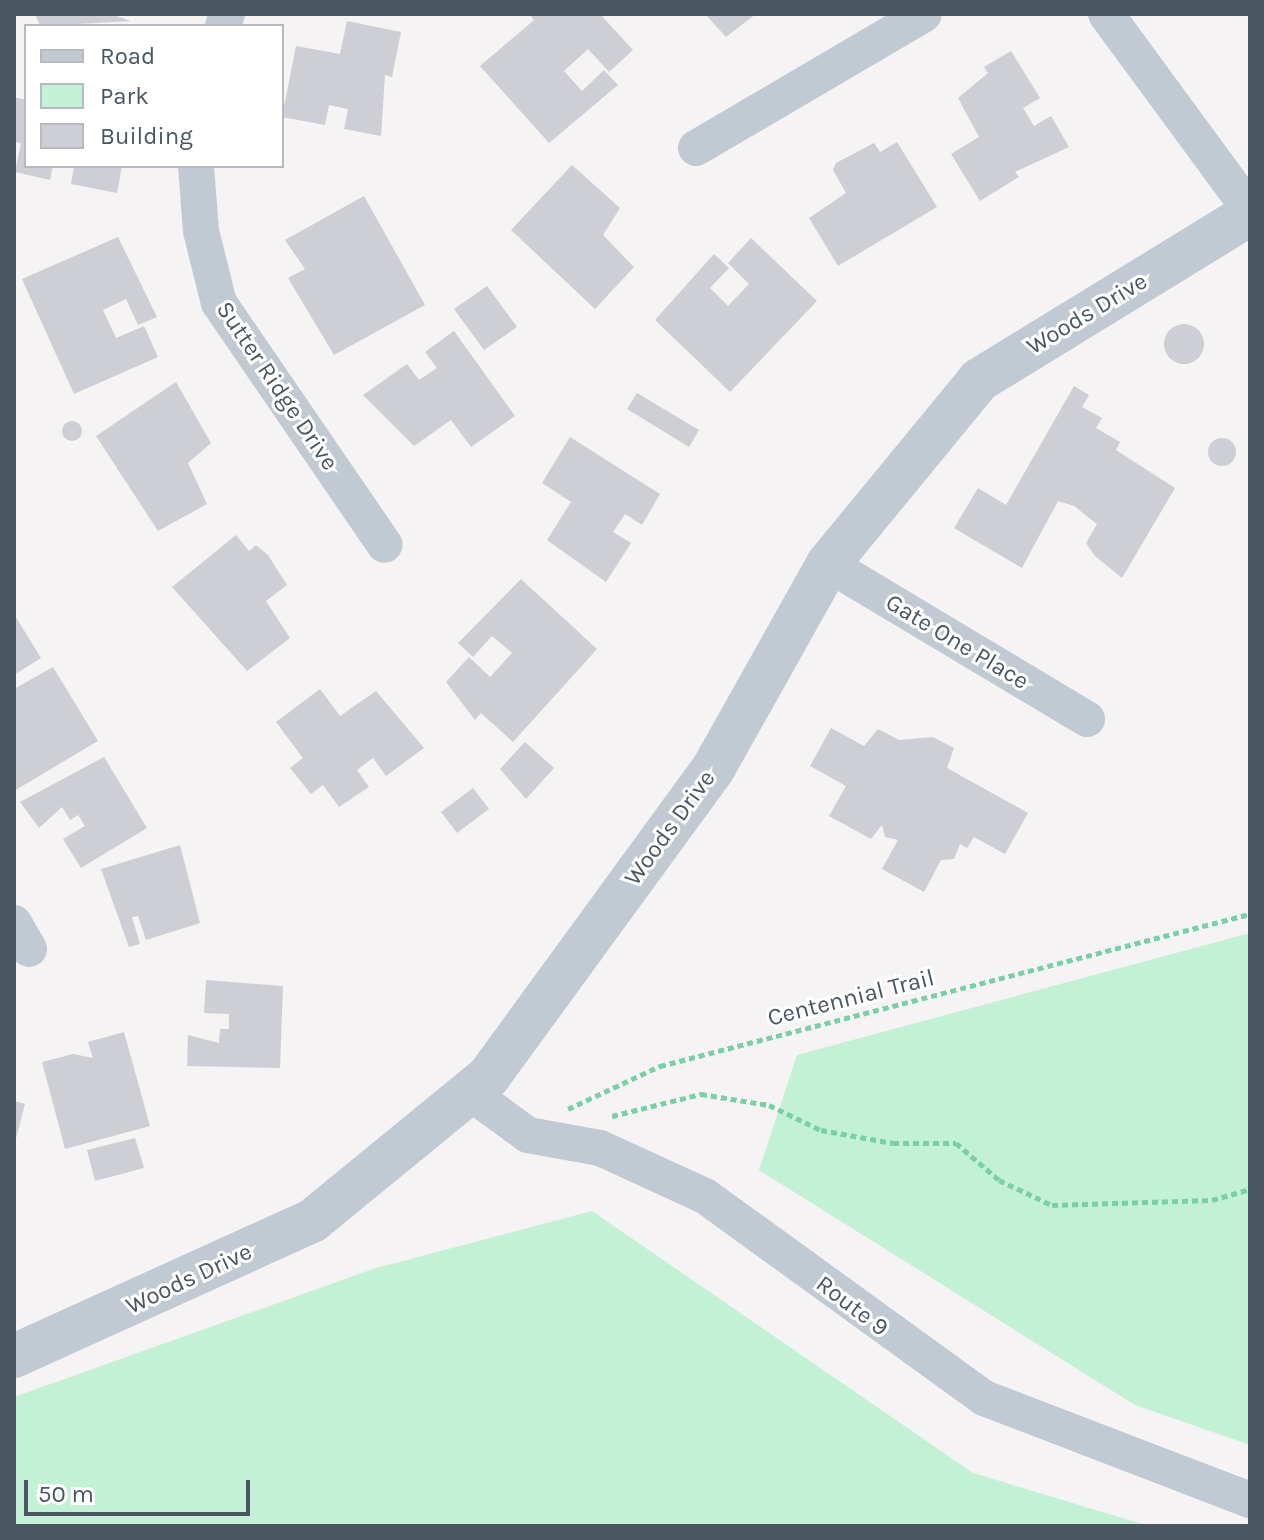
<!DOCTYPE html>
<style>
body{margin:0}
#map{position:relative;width:1264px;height:1540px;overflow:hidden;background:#f5f3f3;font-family:Karla,sans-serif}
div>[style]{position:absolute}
.green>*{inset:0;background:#c3f1d5}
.building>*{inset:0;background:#cdcfd5}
.round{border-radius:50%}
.path>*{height:5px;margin-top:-2.5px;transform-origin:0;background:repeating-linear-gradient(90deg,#7ad0a6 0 6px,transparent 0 10px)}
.minor>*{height:36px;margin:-18px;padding:0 18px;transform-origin:18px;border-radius:18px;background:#c1cad2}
.tertiary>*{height:44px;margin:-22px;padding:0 22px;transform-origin:22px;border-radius:22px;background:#c1cad2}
span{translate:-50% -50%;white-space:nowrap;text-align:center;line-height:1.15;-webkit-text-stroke:6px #fff;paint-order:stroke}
.street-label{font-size:24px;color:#4a5661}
.frame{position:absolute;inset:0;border:16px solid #4a5661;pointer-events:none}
.legend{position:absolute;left:24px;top:24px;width:260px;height:144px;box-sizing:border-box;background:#fff;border:2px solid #b7bbc0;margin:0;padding:10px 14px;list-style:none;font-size:24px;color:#4a5661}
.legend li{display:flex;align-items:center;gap:16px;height:40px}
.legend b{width:40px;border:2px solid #b7bbc0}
.scale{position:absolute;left:24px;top:1480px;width:226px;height:36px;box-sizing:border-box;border:4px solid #4a5661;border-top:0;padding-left:10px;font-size:24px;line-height:28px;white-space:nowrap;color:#4a5661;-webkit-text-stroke:6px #fff;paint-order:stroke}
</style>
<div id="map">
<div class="green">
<div style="clip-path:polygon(1250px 933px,1250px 1445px,1135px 1405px,759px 1170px,797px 1055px)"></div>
<div style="clip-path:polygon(592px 1211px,973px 1473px,1149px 1526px,14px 1526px,14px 1397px,376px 1268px)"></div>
</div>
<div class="building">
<div style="clip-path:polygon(35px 14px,110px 14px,131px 21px,40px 26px)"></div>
<div style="clip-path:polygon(529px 14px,600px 14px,633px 50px,609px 72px,588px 49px,564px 71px,582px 91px,604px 70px,618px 85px,549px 143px,480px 66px,534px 20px)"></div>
<div style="clip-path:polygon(705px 14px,756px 14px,726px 37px)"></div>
<div style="clip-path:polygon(347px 21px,401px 32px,392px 77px,385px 75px,381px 136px,344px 129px,348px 109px,329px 105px,325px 125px,282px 117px,296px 46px,340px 54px)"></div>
<div style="clip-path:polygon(1011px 51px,1040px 98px,1023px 108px,1034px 126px,1051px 116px,1069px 147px,1015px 172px,1019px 177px,980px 201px,951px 154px,979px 137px,958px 98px,988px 73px,984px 67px)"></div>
<div style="clip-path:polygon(14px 97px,26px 100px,26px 166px,53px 166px,50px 180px,15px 172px,21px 143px,14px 142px)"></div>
<div style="clip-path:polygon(897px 142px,937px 207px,838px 266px,809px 218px,846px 193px,833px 170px,836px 163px,874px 143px,880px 152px)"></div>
<div style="clip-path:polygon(572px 165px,620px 208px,603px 235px,634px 267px,595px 309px,511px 230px)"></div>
<div style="clip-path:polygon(74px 166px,122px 166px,117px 193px,71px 184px)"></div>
<div style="clip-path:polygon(364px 196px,425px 305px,334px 355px,288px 278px,305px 269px,285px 240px)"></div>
<div style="clip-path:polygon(118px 237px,157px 317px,138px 325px,126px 299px,103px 310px,116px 338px,144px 326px,158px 357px,74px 394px,22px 279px)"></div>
<div style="clip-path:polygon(751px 238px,817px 301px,730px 392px,655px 320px,714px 254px,729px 268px,710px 288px,728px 306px,749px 284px,728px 263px)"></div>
<div style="clip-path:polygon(487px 286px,517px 327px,484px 350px,454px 309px)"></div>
<div class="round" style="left:1164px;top:324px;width:40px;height:40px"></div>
<div style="clip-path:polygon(454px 331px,515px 416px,471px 447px,451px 420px,414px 446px,363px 395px,407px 364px,419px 380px,437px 368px,425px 352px)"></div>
<div style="clip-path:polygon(176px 382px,211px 443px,188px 463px,207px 504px,158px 531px,96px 436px)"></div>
<div style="clip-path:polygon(1074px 386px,1089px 395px,1082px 407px,1102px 418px,1096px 428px,1120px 442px,1116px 450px,1175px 488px,1122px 578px,1095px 556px,1086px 543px,1097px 524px,1074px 506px,1058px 501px,1022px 568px,954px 528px,978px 488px,1006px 505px)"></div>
<div style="clip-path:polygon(637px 393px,699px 430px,689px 447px,627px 409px)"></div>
<div class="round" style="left:62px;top:421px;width:20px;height:20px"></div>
<div style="clip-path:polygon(570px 437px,660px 494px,642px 525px,625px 514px,613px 532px,631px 543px,606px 582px,547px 540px,571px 502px,542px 483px)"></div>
<div class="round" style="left:1208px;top:438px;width:28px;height:28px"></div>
<div style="clip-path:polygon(236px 535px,249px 551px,256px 545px,268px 555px,287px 585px,266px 601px,290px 638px,247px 671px,172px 587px)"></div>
<div style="clip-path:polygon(521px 579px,597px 649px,513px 742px,481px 713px,475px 720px,446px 682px,469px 657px,490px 677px,512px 653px,492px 636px,473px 657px,458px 643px)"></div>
<div style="clip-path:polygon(14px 614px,41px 658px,14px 675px)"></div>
<div style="clip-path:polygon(53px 667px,98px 741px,14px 791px,14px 689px)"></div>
<div style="clip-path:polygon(320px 689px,340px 716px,376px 691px,424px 748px,386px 776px,373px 758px,357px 770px,369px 787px,339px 807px,323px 785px,311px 794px,290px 768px,303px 758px,276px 722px)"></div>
<div style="clip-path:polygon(831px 728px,864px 746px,878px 729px,899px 740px,933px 737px,954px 748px,947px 768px,1028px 813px,1005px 854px,974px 837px,967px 848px,960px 844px,954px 859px,941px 860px,924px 892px,882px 869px,898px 840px,885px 837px,882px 825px,871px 839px,829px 816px,846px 786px,810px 766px)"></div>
<div style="clip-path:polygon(525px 742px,554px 768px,526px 799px,500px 769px)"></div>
<div style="clip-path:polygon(104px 757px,147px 828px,81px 868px,63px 839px,85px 826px,78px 815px,70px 820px,62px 807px,39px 828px,20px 802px)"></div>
<div style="clip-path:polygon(473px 788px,489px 809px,457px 833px,441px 812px)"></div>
<div style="clip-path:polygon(180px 845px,200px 923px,146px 940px,138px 916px,132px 917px,140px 944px,129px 947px,101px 869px)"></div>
<div style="clip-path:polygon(206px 980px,283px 986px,280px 1068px,187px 1066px,188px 1035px,219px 1043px,220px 1029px,229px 1029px,229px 1014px,204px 1013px)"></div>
<div style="clip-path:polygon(124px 1032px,150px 1126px,65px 1149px,42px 1062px,73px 1054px,93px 1058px,88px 1042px)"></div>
<div style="clip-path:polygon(14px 1101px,25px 1104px,15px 1142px,14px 1142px)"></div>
<div style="clip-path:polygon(135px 1138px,144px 1168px,95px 1181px,87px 1150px)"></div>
</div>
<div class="path">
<div style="left:568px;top:1109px;width:102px;rotate:-25.1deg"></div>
<div style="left:660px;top:1066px;width:609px;rotate:-14.45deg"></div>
<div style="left:612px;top:1116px;width:92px;rotate:-13.9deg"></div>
<div style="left:701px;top:1094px;width:69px;rotate:9.2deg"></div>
<div style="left:769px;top:1105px;width:58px;rotate:25.7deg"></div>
<div style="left:821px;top:1130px;width:73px;rotate:10.2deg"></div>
<div style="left:893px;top:1143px;width:63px"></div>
<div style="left:956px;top:1143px;width:57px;rotate:40.7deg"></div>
<div style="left:999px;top:1180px;width:59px;rotate:25.3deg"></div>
<div style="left:1052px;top:1205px;width:160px;rotate:-1.8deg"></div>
<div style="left:1212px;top:1200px;width:40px;rotate:-16deg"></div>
</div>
<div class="minor">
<div style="left:1106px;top:14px;width:243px;rotate:53.7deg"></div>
<div style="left:223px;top:26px;width:13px;rotate:-72deg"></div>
<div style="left:696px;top:148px;width:264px;rotate:-30.4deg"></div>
<div style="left:196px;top:166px;width:65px;rotate:85.6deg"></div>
<div style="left:201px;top:231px;width:74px;rotate:76deg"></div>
<div style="left:219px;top:303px;width:293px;rotate:55.6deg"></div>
<div style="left:828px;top:564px;width:302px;rotate:30.9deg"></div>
<div style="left:14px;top:923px;width:30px;rotate:60deg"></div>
<div style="left:469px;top:1092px;width:73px;rotate:36.1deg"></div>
<div style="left:528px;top:1135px;width:73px;rotate:10.2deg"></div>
<div style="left:600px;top:1148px;width:115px;rotate:24.6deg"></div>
<div style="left:705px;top:1196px;width:344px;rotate:35.9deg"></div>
<div style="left:984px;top:1398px;width:285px;rotate:21deg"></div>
</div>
<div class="tertiary">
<div style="left:14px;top:1356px;width:327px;rotate:-24.4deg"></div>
<div style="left:312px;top:1221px;width:229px;rotate:-39.3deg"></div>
<div style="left:489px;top:1076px;width:380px;rotate:-53.9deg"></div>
<div style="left:713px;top:769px;width:235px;rotate:-60.7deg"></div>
<div style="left:828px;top:564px;width:238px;rotate:-50.6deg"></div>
<div style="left:979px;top:380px;width:318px;rotate:-31.5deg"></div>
</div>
<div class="street-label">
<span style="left:1087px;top:314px;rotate:-31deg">Woods Drive</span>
<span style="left:277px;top:386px;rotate:56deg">Sutter Ridge Drive</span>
<span style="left:957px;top:642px;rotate:31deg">Gate One Place</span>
<span style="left:670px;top:828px;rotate:-54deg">Woods Drive</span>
<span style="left:851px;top:998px;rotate:-14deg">Centennial Trail</span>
<span style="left:189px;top:1279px;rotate:-25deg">Woods Drive</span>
<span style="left:852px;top:1306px;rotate:37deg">Route 9</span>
</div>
<div class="frame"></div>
<ul class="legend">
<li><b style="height:10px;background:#c1cad2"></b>Road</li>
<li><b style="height:22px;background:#c3f1d5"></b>Park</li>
<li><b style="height:22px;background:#cdcfd5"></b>Building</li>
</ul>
<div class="scale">50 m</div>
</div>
